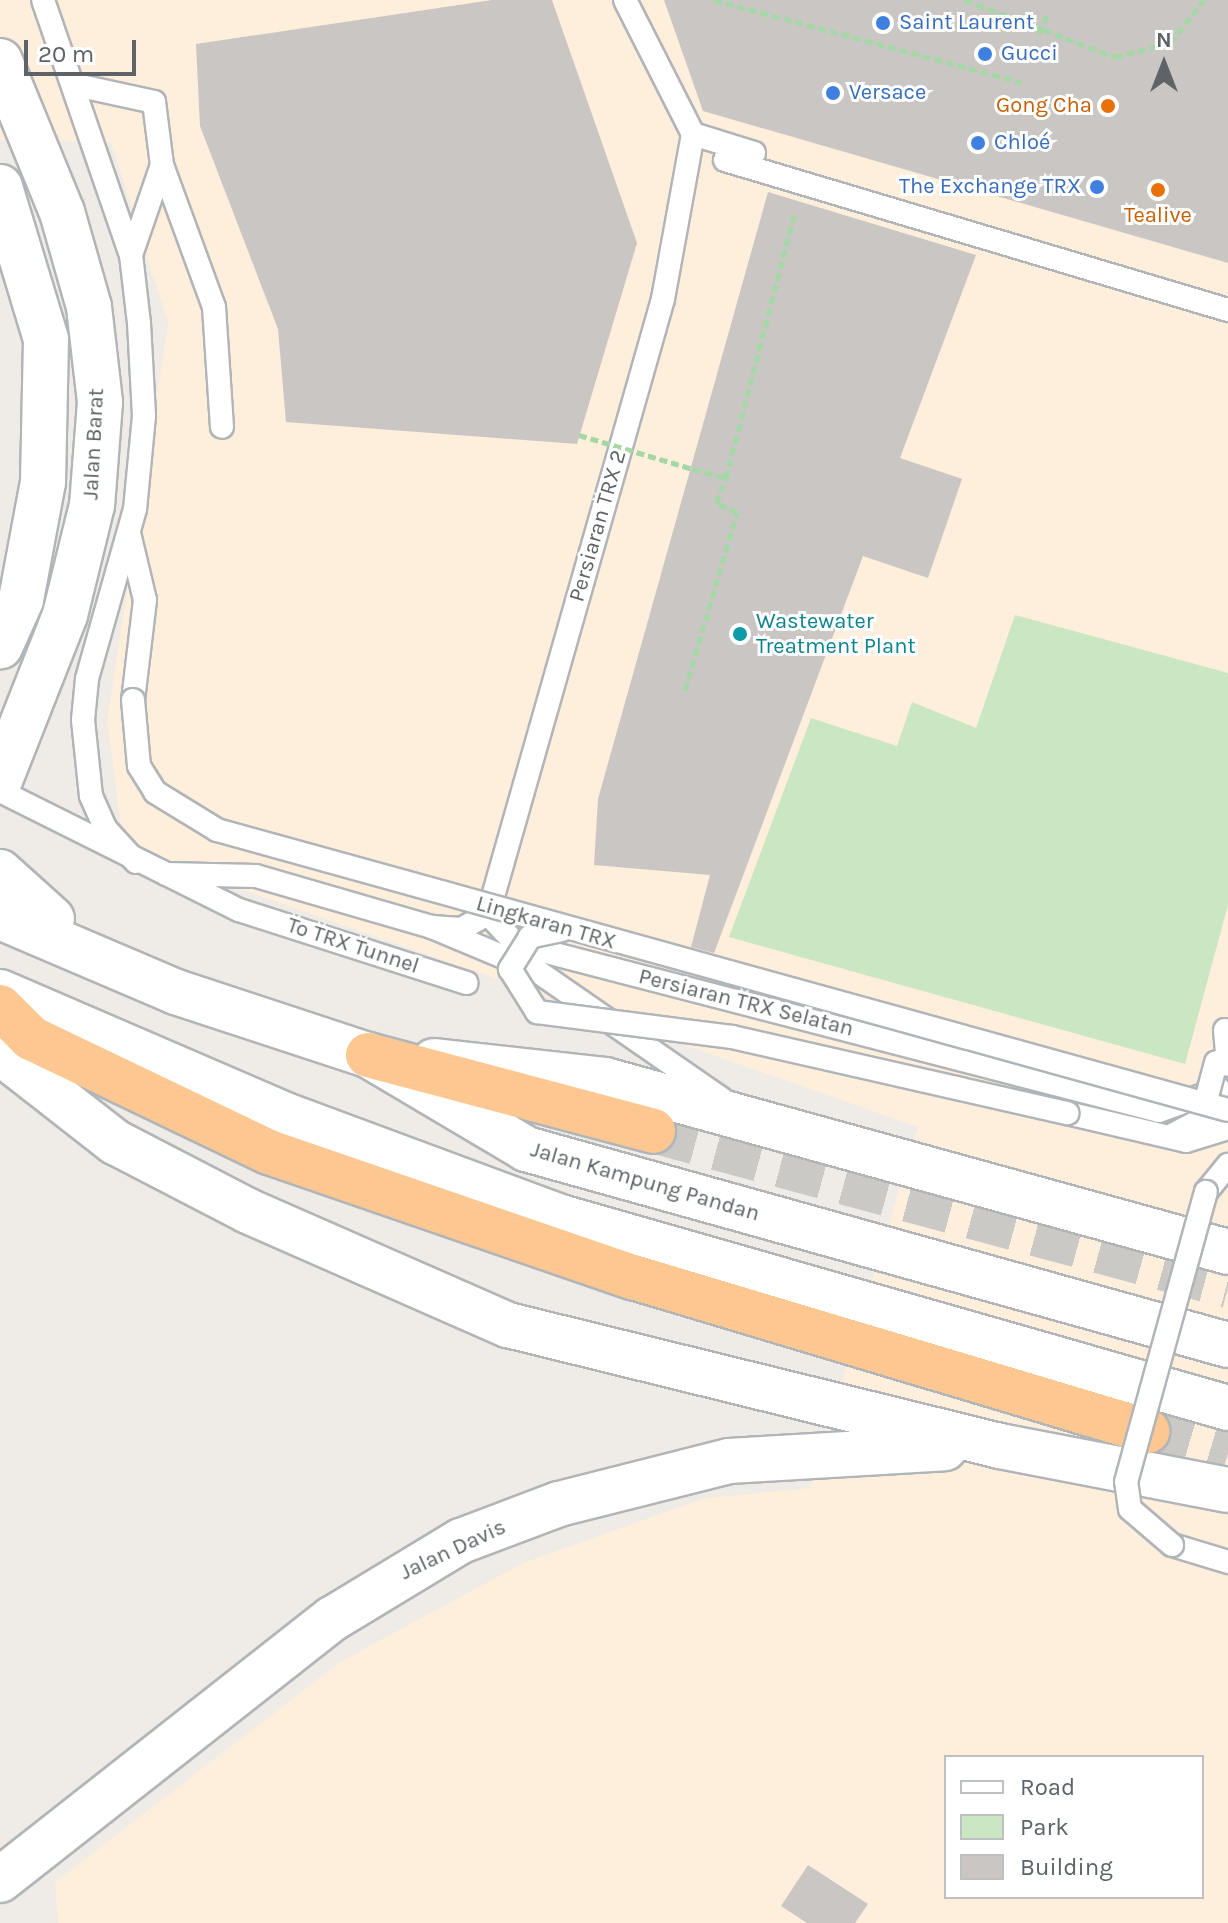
<!DOCTYPE html>
<meta charset="utf-8">
<style>
body{margin:0}
#map{position:relative;width:1228px;height:1923px;overflow:hidden;background:#efebe6;font-family:Karla,sans-serif}
div>[style]{position:absolute}
.commercial>*{inset:0;background:#feeedc}
.green>*{inset:0;background:#cbe7c2}
.building>*{inset:0;background:#cac6c3}
.motorway-tunnel>*{height:44px;margin-top:-22px;transform-origin:0;background:repeating-linear-gradient(90deg,#cac9c6 0 44px,transparent 0 66px)}
.path>*{height:5px;margin-top:-2.5px;transform-origin:0;background:repeating-linear-gradient(90deg,#a6d8a7 0 8px,transparent 0 12px)}
.roads{filter:drop-shadow(2px 0 #b1b5b8) drop-shadow(-2px 0 #b1b5b8) drop-shadow(0 2px #b1b5b8) drop-shadow(0 -2px #b1b5b8)}
.service>*{height:22px;margin:-11px;padding:0 11px;transform-origin:11px;border-radius:11px;background:#fff}
.tertiary>*{height:44px;margin:-22px;padding:0 22px;transform-origin:22px;border-radius:22px;background:#fff}
.secondary>*{height:44px;margin:-22px;padding:0 22px;transform-origin:22px;border-radius:22px;background:#fff}
.motorway>*{height:44px;margin:-22px;padding:0 22px;transform-origin:22px;border-radius:22px;background:#fcc790}
.path-bridge>*{height:5px;margin-top:-2.5px;transform-origin:0;background:repeating-linear-gradient(90deg,#a6d8a7 0 8px,transparent 0 12px)}
.bridges{filter:drop-shadow(2px 0 #b1b5b8) drop-shadow(-2px 0 #b1b5b8) drop-shadow(0 2px #b1b5b8) drop-shadow(0 -2px #b1b5b8)}
.service-bridge>*{height:22px;margin:-11px;padding:0 11px;transform-origin:11px;border-radius:11px;background:#fff}
.dots>*{width:22px;height:22px;translate:-50% -50%;box-sizing:border-box;border:4px solid #fff;border-radius:50%}
span{translate:-50% -50%;white-space:nowrap;text-align:center;line-height:1.15;-webkit-text-stroke:6px #fff;paint-order:stroke}
.shop-label{font-size:22px;color:#366cbe}
.left{translate:0 -50%;text-align:left}
.right{translate:-100% -50%;text-align:right}
.food-label{font-size:22px;color:#c56008}
.street-label{font-size:22px;color:#5d6366}
.culture-label{font-size:22px;color:#0d838f}
.legend{position:absolute;left:944px;top:1755px;width:260px;height:144px;box-sizing:border-box;background:#fff;border:2px solid #bec1c2;margin:0;padding:10px 14px;list-style:none;font-size:24px;color:#5d6366}
.legend li{display:flex;align-items:center;gap:16px;height:40px}
.legend b{width:40px;border:2px solid #bec1c2}
.north{position:absolute;left:1124px;top:24px;width:80px;height:80px;-webkit-text-stroke:6px #fff;paint-order:stroke;rotate:0deg;font-size:22px;font-weight:700;line-height:32px;text-align:center;color:#5d6366}
.north::after{content:'';display:block;margin:auto;width:28px;height:36px;background:#5d6366;clip-path:polygon(50% 0,100% 100%,50% 72%,0 100%)}
.scale{position:absolute;left:24px;top:40px;width:112px;height:36px;box-sizing:border-box;border:4px solid #5d6366;border-top:0;padding-left:10px;font-size:24px;line-height:28px;white-space:nowrap;color:#5d6366;-webkit-text-stroke:6px #fff;paint-order:stroke}
</style>
<div id="map">
<div class="commercial">
<div style="clip-path:polygon(evenodd,0 0,1228px 0,1228px 1923px,58px 1923px,55px 1882px,340px 1662px,523px 1563px,705px 1498px,810px 1488px,918px 1127px,124px 848px,107px 721px,168px 323px,111px 142px,0 140px,0 0,946px 1757px,1202px 1757px,1202px 1897px,946px 1897px,946px 1757px)"></div>
</div>
<div class="green">
<div style="clip-path:polygon(1015px 615px,1228px 673px,1228px 905px,1185px 1064px,729px 937px,811px 718px,897px 746px,912px 702px,976px 728px)"></div>
</div>
<div class="building">
<div style="clip-path:polygon(492px 0,552px 0,637px 243px,577px 444px,286px 422px,278px 329px,200px 126px,196px 44px)"></div>
<div style="clip-path:polygon(664px 0,1228px 0,1228px 263px,703px 111px)"></div>
<div style="clip-path:polygon(768px 192px,976px 255px,900px 458px,962px 479px,928px 578px,863px 556px,714px 953px,691px 947px,710px 875px,594px 865px,598px 799px)"></div>
<div style="clip-path:polygon(808px 1865px,868px 1904px,855px 1923px,807px 1923px,781px 1906px)"></div>
</div>
<div class="motorway-tunnel">
<div style="left:653px;top:1131px;width:596px;rotate:15.09deg"></div>
<div style="left:1147px;top:1431px;width:84px;rotate:16.5deg"></div>
</div>
<div class="path">
<div style="left:714px;top:0;width:318px;rotate:15deg"></div>
<div style="left:965px;top:0;width:160px;rotate:20.8deg"></div>
<div style="left:1115px;top:57px;width:57px;rotate:-14.3deg"></div>
<div style="left:1170px;top:43px;width:55px;rotate:-51.7deg"></div>
<div style="left:1039px;top:34px;width:21px;rotate:-67deg"></div>
<div style="left:693px;top:469px;width:34px;rotate:15deg"></div>
<div style="left:726px;top:478px;width:276px;rotate:-75.5deg"></div>
<div style="left:685px;top:690px;width:185px;rotate:-73.7deg"></div>
<div style="left:737px;top:512px;width:23px;rotate:-157deg"></div>
<div style="left:716px;top:503px;width:27px;rotate:-68deg"></div>
</div>
<div class="roads">
<div class="service">
<div style="left:43px;top:0;width:270px;rotate:71deg"></div>
<div style="left:131px;top:255px;width:68px;rotate:83.3deg"></div>
<div style="left:139px;top:323px;width:93px;rotate:86.9deg"></div>
<div style="left:144px;top:416px;width:93px;rotate:95.5deg"></div>
<div style="left:135px;top:509px;width:177px;rotate:105.8deg"></div>
<div style="left:87px;top:679px;width:41px;rotate:95.6deg"></div>
<div style="left:83px;top:720px;width:76px;rotate:84deg"></div>
<div style="left:91px;top:796px;width:35px;rotate:66deg"></div>
<div style="left:105px;top:828px;width:46px;rotate:47.6deg"></div>
<div style="left:625px;top:0;width:150px;rotate:63.1deg"></div>
<div style="left:693px;top:134px;width:64px;rotate:17.3deg"></div>
<div style="left:76px;top:85px;width:80px;rotate:12.3deg"></div>
<div style="left:154px;top:102px;width:64px;rotate:82.8deg"></div>
<div style="left:162px;top:165px;width:151px;rotate:69.9deg"></div>
<div style="left:214px;top:307px;width:120px;rotate:86.2deg"></div>
<div style="left:725px;top:160px;width:525px;rotate:16.61deg"></div>
<div style="left:131px;top:255px;width:95px;rotate:-71deg"></div>
<div style="left:129px;top:533px;width:69px;rotate:76.6deg"></div>
<div style="left:145px;top:600px;width:101px;rotate:96.8deg"></div>
<div style="left:0;top:791px;width:267px;rotate:26.5deg"></div>
<div style="left:239px;top:910px;width:239px;rotate:17.8deg"></div>
<div style="left:166px;top:874px;width:90px;rotate:1.3deg"></div>
<div style="left:256px;top:876px;width:183px;rotate:16.2deg"></div>
<div style="left:432px;top:927px;width:29px;rotate:4deg"></div>
<div style="left:461px;top:929px;width:31px;rotate:-29deg"></div>
<div style="left:488px;top:914px;width:639px;rotate:-74.12deg"></div>
<div style="left:663px;top:299px;width:168px;rotate:-79.7deg"></div>
<div style="left:488px;top:914px;width:41px;rotate:47deg"></div>
<div style="left:516px;top:944px;width:664px;rotate:14.56deg"></div>
<div style="left:1159px;top:1111px;width:50px;rotate:-19.9deg"></div>
<div style="left:432px;top:927px;width:114px;rotate:22.7deg"></div>
<div style="left:537px;top:971px;width:225px;rotate:34.7deg"></div>
<div style="left:1067px;top:1113px;width:122px;rotate:13.2deg"></div>
<div style="left:1186px;top:1141px;width:44px;rotate:-17.2deg"></div>
<div style="left:1174px;top:1134px;width:41px;rotate:-27.8deg"></div>
<div style="left:1210px;top:1115px;width:28px;rotate:-73deg"></div>
<div style="left:1206px;top:1192px;width:35px;rotate:-51deg"></div>
<div style="left:1172px;top:1545px;width:59px;rotate:16.9deg"></div>
</div>
<div class="tertiary">
<div style="left:0;top:61px;width:163px;rotate:67.7deg"></div>
<div style="left:62px;top:212px;width:99px;rotate:74.1deg"></div>
<div style="left:89px;top:307px;width:96px;rotate:83.4deg"></div>
<div style="left:100px;top:402px;width:103px;rotate:94.4deg"></div>
<div style="left:92px;top:505px;width:113px;rotate:103.8deg"></div>
<div style="left:65px;top:615px;width:177px;rotate:111.5deg"></div>
<div style="left:0;top:187px;width:159px;rotate:73.2deg"></div>
<div style="left:46px;top:339px;width:143px;rotate:91.2deg"></div>
<div style="left:43px;top:482px;width:120px;rotate:100.6deg"></div>
<div style="left:21px;top:600px;width:51px;rotate:114.1deg"></div>
</div>
<div class="secondary">
<div style="left:0;top:872px;width:70px;rotate:42.1deg"></div>
<div style="left:0;top:917px;width:191px;rotate:23.1deg"></div>
<div style="left:176px;top:992px;width:202px;rotate:18.2deg"></div>
<div style="left:368px;top:1055px;width:184px;rotate:30.7deg"></div>
<div style="left:526px;top:1149px;width:729px;rotate:15.6deg"></div>
<div style="left:0;top:992px;width:310px;rotate:23.3deg"></div>
<div style="left:285px;top:1115px;width:297px;rotate:20.3deg"></div>
<div style="left:564px;top:1218px;width:691px;rotate:15.97deg"></div>
<div style="left:0;top:1043px;width:26px;rotate:54deg"></div>
<div style="left:15px;top:1064px;width:127px;rotate:38deg"></div>
<div style="left:115px;top:1142px;width:150px;rotate:27.4deg"></div>
<div style="left:248px;top:1211px;width:284px;rotate:23.7deg"></div>
<div style="left:508px;top:1325px;width:507px;rotate:13.82deg"></div>
<div style="left:1000px;top:1446px;width:232px;rotate:10.9deg"></div>
<div style="left:434px;top:1061px;width:172px;rotate:6.3deg"></div>
<div style="left:605px;top:1080px;width:646px;rotate:15.43deg"></div>
<div style="left:0;top:1880px;width:422px;rotate:-38.2deg"></div>
<div style="left:332px;top:1619px;width:151px;rotate:-31.2deg"></div>
<div style="left:461px;top:1541px;width:105px;rotate:-20.7deg"></div>
<div style="left:559px;top:1504px;width:175px;rotate:-14.2deg"></div>
<div style="left:729px;top:1461px;width:216px;rotate:-3.4deg"></div>
</div>
<div class="motorway">
<div style="left:0;top:1007px;width:44px;rotate:45deg"></div>
<div style="left:31px;top:1038px;width:264px;rotate:25.6deg"></div>
<div style="left:269px;top:1152px;width:385px;rotate:19deg"></div>
<div style="left:633px;top:1277px;width:537px;rotate:16.68deg"></div>
<div style="left:368px;top:1055px;width:295px;rotate:14.9deg"></div>
</div>
</div>
<div class="path-bridge">
<div style="left:579px;top:435px;width:119px;rotate:16.6deg"></div>
</div>
<div class="bridges">
<div class="service-bridge">
<div style="left:133px;top:700px;width:66px;rotate:84.8deg"></div>
<div style="left:139px;top:766px;width:31px;rotate:58deg"></div>
<div style="left:155px;top:792px;width:73px;rotate:31.5deg"></div>
<div style="left:217px;top:830px;width:1049px;rotate:15.48deg"></div>
<div style="left:562px;top:930px;width:33px;rotate:168deg"></div>
<div style="left:530px;top:937px;width:38px;rotate:122deg"></div>
<div style="left:510px;top:969px;width:51px;rotate:57.9deg"></div>
<div style="left:537px;top:1012px;width:197px;rotate:7.3deg"></div>
<div style="left:732px;top:1037px;width:344px;rotate:12.8deg"></div>
<div style="left:1225px;top:1030px;width:35px;rotate:85deg"></div>
<div style="left:1206px;top:1100px;width:39px;rotate:-75deg"></div>
<div style="left:1172px;top:1545px;width:55px;rotate:-139.4deg"></div>
<div style="left:1130px;top:1509px;width:27px;rotate:-98deg"></div>
<div style="left:1126px;top:1482px;width:301px;rotate:-74.6deg"></div>
</div>
</div>
<div class="dots">
<div style="left:883px;top:23px;background:#3f7fe0"></div>
<div style="left:985px;top:54px;background:#3f7fe0"></div>
<div style="left:833px;top:93px;background:#3f7fe0"></div>
<div style="left:1108px;top:106px;background:#e8710a"></div>
<div style="left:978px;top:143px;background:#3f7fe0"></div>
<div style="left:1097px;top:187px;background:#3f7fe0"></div>
<div style="left:1158px;top:190px;background:#e8710a"></div>
<div style="left:740px;top:634px;background:#0f9aa8"></div>
</div>
<div class="shop-label">
<span class="left" style="left:899px;top:23px">Saint Laurent</span>
<span class="left" style="left:1001px;top:54px">Gucci</span>
<span class="left" style="left:849px;top:93px">Versace</span>
<span class="left" style="left:994px;top:143px">Chloé</span>
<span class="right" style="left:1081px;top:187px">The Exchange TRX</span>
</div>
<div class="food-label">
<span class="right" style="left:1092px;top:106px">Gong Cha</span>
<span style="left:1158px;top:216px">Tealive</span>
</div>
<div class="street-label">
<span style="left:94px;top:444px;rotate:-87deg">Jalan Barat</span>
<span style="left:598px;top:526px;rotate:-74deg">Persiaran TRX 2</span>
<span style="left:546px;top:923px;rotate:16deg">Lingkaran TRX</span>
<span style="left:353px;top:946px;rotate:18deg">To TRX Tunnel</span>
<span style="left:746px;top:1003px;rotate:14deg">Persiaran TRX Selatan</span>
<span style="left:645px;top:1182px;rotate:16deg">Jalan Kampung Pandan</span>
<span style="left:453px;top:1550px;rotate:-25deg">Jalan Davis</span>
</div>
<div class="culture-label">
<span class="left" style="left:756px;top:634px">Wastewater<br>Treatment Plant</span>
</div>
<ul class="legend">
<li><b style="height:10px;background:#fff"></b>Road</li>
<li><b style="height:22px;background:#cbe7c2"></b>Park</li>
<li><b style="height:22px;background:#cac6c3"></b>Building</li>
</ul>
<div class="north">N</div>
<div class="scale">20 m</div>
</div>
